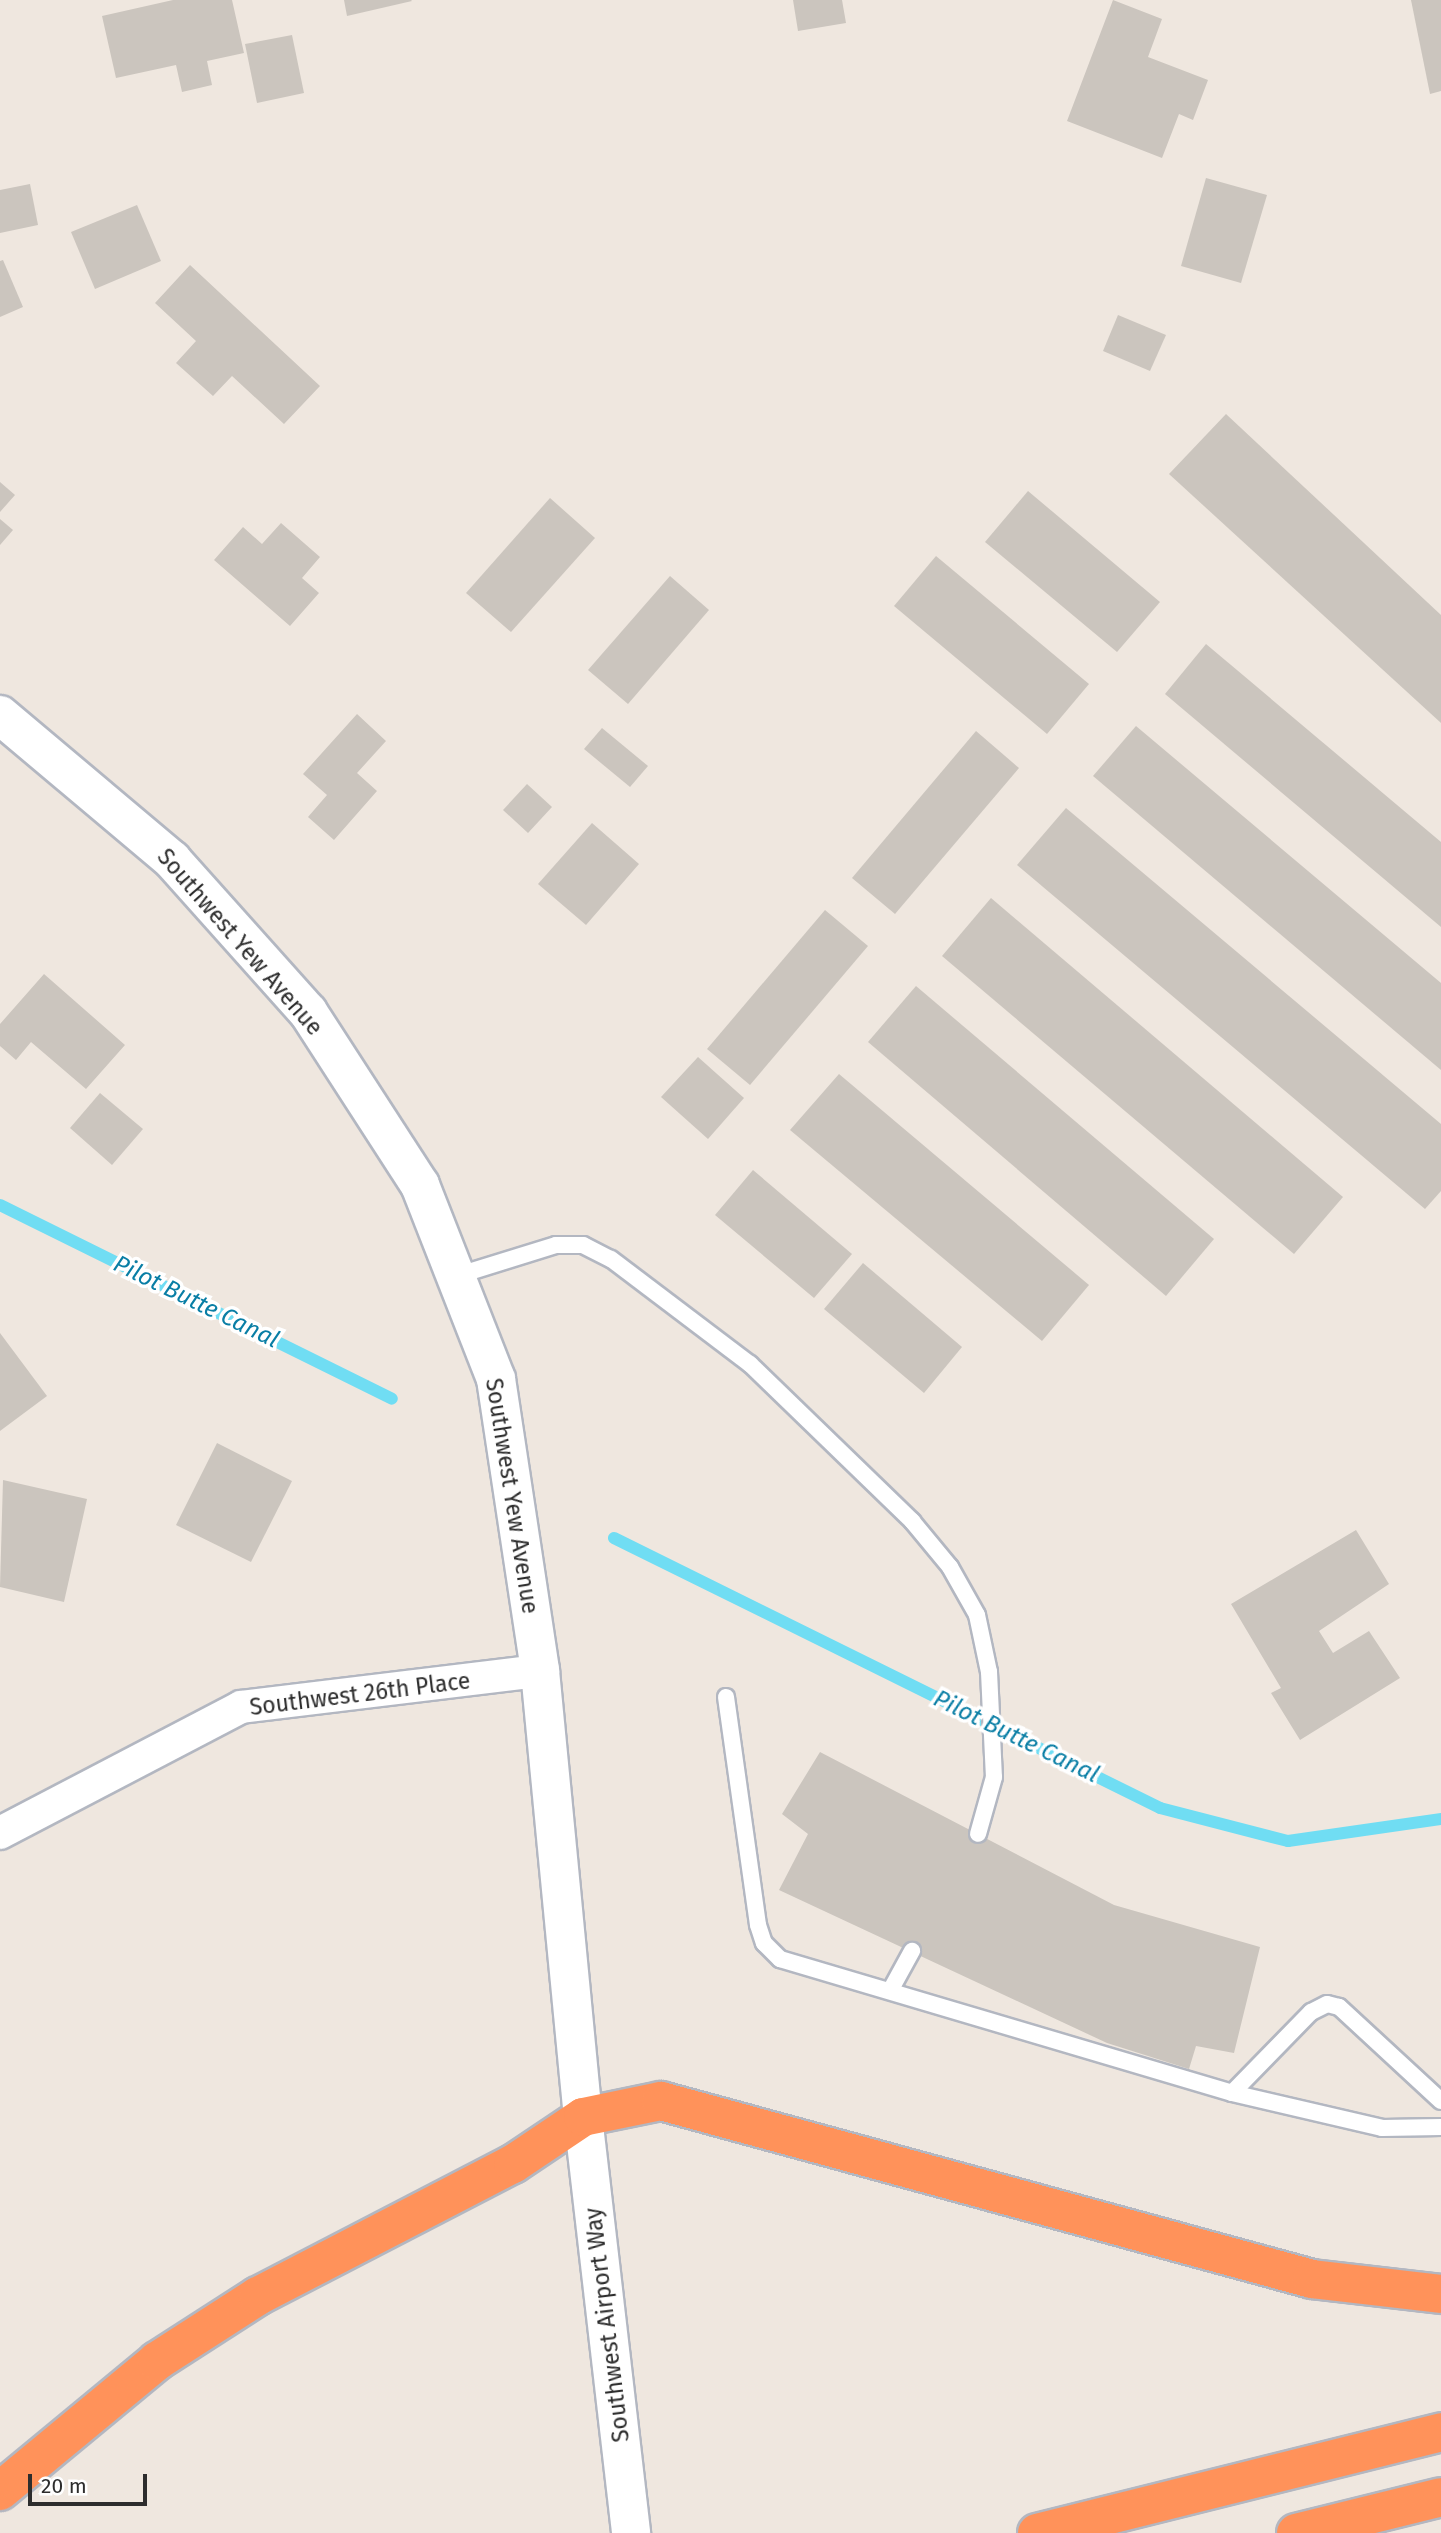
<!DOCTYPE html>
<style>
body{margin:0}
#map{position:relative;width:1441px;height:2533px;overflow:hidden;background:#efe7df;font-family:"Fira Sans",sans-serif}
div>[style]{position:absolute}
.stream>*{height:12px;margin:-6px;padding:0 6px;transform-origin:6px;border-radius:6px;background:#70ddf3}
.building>*{inset:0;background:#cbc5be}
.roads{filter:drop-shadow(2px 0 #b3b7c1) drop-shadow(-2px 0 #b3b7c1) drop-shadow(0 2px #b3b7c1) drop-shadow(0 -2px #b3b7c1)}
.lane>*{height:16px;margin:-8px;padding:0 8px;transform-origin:8px;border-radius:8px;background:#fff}
.street>*{height:32px;margin:-16px;padding:0 16px;transform-origin:16px;border-radius:16px;background:#fff}
.secondary>*{height:38px;margin:-19px;padding:0 19px;transform-origin:19px;border-radius:19px;background:#fff}
.highway>*{height:38px;margin:-19px;padding:0 19px;transform-origin:19px;border-radius:19px;background:#ff925a}
span{translate:-50% -50%;white-space:nowrap;text-align:center;line-height:1.15;-webkit-text-stroke:7px #fff;paint-order:stroke}
.street-label{font-size:23px;color:#2d2d2d}
.water-label{font-size:24px;color:#097ea5;font-style:italic}
.scale{position:absolute;left:28px;top:2474px;width:119px;height:32px;box-sizing:border-box;border:4px solid #2d2d2d;border-top:0;padding-left:9px;font-size:21px;line-height:24px;white-space:nowrap;color:#2d2d2d;-webkit-text-stroke:5px #fff;paint-order:stroke}
</style>
<div id="map">
<div class="stream">
<div style="left:0;top:1205px;width:437px;rotate:26.3deg"></div>
<div style="left:614px;top:1538px;width:609px;rotate:26.31deg"></div>
<div style="left:1160px;top:1808px;width:132px;rotate:14.5deg"></div>
<div style="left:1288px;top:1841px;width:155px;rotate:-8.2deg"></div>
</div>
<div class="building">
<div style="clip-path:polygon(173px 0,232px 0,244px 53px,207px 61px,212px 85px,182px 92px,176px 65px,116px 78px,102px 16px)"></div>
<div style="clip-path:polygon(344px 0,411px 0,412px 1px,347px 16px)"></div>
<div style="clip-path:polygon(793px 0,842px 0,846px 23px,798px 31px)"></div>
<div style="clip-path:polygon(1113px 0,1162px 19px,1148px 57px,1208px 80px,1193px 120px,1179px 114px,1162px 158px,1067px 121px)"></div>
<div style="clip-path:polygon(1411px 0,1441px 0,1441px 91px,1430px 94px)"></div>
<div style="clip-path:polygon(292px 35px,304px 93px,257px 103px,245px 44px)"></div>
<div style="clip-path:polygon(1206px 178px,1267px 195px,1241px 283px,1181px 266px)"></div>
<div style="clip-path:polygon(30px 184px,38px 225px,0 233px,0 190px)"></div>
<div style="clip-path:polygon(137px 205px,161px 261px,95px 289px,71px 232px)"></div>
<div style="clip-path:polygon(3px 260px,23px 307px,0 317px,0 261px)"></div>
<div style="clip-path:polygon(190px 265px,320px 386px,284px 424px,232px 376px,213px 396px,176px 363px,196px 341px,155px 303px)"></div>
<div style="clip-path:polygon(1118px 315px,1166px 335px,1150px 371px,1103px 351px)"></div>
<div style="clip-path:polygon(1226px 414px,1441px 615px,1441px 723px,1169px 474px)"></div>
<div style="clip-path:polygon(0 482px,15px 495px,0 512px)"></div>
<div style="clip-path:polygon(1028px 491px,1160px 602px,1117px 652px,985px 542px)"></div>
<div style="clip-path:polygon(550px 498px,595px 538px,511px 632px,466px 593px)"></div>
<div style="clip-path:polygon(0 519px,13px 530px,0 545px)"></div>
<div style="clip-path:polygon(281px 523px,320px 557px,302px 578px,319px 593px,290px 626px,214px 560px,243px 527px,262px 544px)"></div>
<div style="clip-path:polygon(936px 556px,1089px 684px,1047px 734px,894px 606px)"></div>
<div style="clip-path:polygon(670px 576px,709px 610px,628px 704px,588px 670px)"></div>
<div style="clip-path:polygon(1206px 644px,1441px 842px,1441px 927px,1165px 694px)"></div>
<div style="clip-path:polygon(357px 714px,386px 741px,357px 773px,377px 791px,334px 840px,308px 817px,327px 795px,303px 774px)"></div>
<div style="clip-path:polygon(1136px 726px,1441px 983px,1441px 1070px,1093px 776px)"></div>
<div style="clip-path:polygon(602px 728px,648px 766px,630px 787px,584px 749px)"></div>
<div style="clip-path:polygon(976px 731px,1019px 768px,895px 914px,852px 878px)"></div>
<div style="clip-path:polygon(527px 784px,552px 807px,528px 833px,503px 810px)"></div>
<div style="clip-path:polygon(1066px 808px,1441px 1124px,1441px 1191px,1425px 1209px,1017px 865px)"></div>
<div style="clip-path:polygon(592px 823px,639px 864px,586px 925px,538px 884px)"></div>
<div style="clip-path:polygon(991px 898px,1343px 1197px,1294px 1254px,942px 956px)"></div>
<div style="clip-path:polygon(825px 910px,868px 946px,750px 1085px,707px 1049px)"></div>
<div style="clip-path:polygon(44px 974px,125px 1045px,86px 1089px,31px 1042px,16px 1060px,0 1046px,0 1024px)"></div>
<div style="clip-path:polygon(916px 986px,1214px 1239px,1166px 1296px,868px 1042px)"></div>
<div style="clip-path:polygon(698px 1057px,744px 1098px,708px 1139px,661px 1097px)"></div>
<div style="clip-path:polygon(839px 1074px,1089px 1285px,1042px 1341px,790px 1130px)"></div>
<div style="clip-path:polygon(100px 1093px,143px 1129px,112px 1165px,70px 1128px)"></div>
<div style="clip-path:polygon(753px 1170px,852px 1254px,814px 1298px,715px 1215px)"></div>
<div style="clip-path:polygon(863px 1263px,962px 1347px,924px 1393px,824px 1309px)"></div>
<div style="clip-path:polygon(0 1333px,47px 1396px,0 1431px)"></div>
<div style="clip-path:polygon(217px 1443px,292px 1481px,251px 1562px,176px 1525px)"></div>
<div style="clip-path:polygon(3px 1480px,87px 1499px,64px 1602px,0 1587px)"></div>
<div style="clip-path:polygon(1356px 1530px,1389px 1584px,1319px 1631px,1333px 1653px,1369px 1631px,1400px 1678px,1300px 1740px,1271px 1693px,1281px 1688px,1231px 1604px)"></div>
<div style="clip-path:polygon(820px 1752px,1114px 1905px,1260px 1947px,1234px 2053px,1196px 2046px,1189px 2069px,1107px 2043px,779px 1890px,808px 1834px,782px 1814px)"></div>
</div>
<div class="roads">
<div class="lane">
<div style="left:456px;top:1276px;width:105px;rotate:-17.2deg"></div>
<div style="left:556px;top:1245px;width:27px"></div>
<div style="left:583px;top:1245px;width:31px;rotate:27deg"></div>
<div style="left:611px;top:1259px;width:174px;rotate:37.1deg"></div>
<div style="left:750px;top:1364px;width:226px;rotate:44.1deg"></div>
<div style="left:912px;top:1521px;width:60px;rotate:50.4deg"></div>
<div style="left:950px;top:1567px;width:55px;rotate:60.6deg"></div>
<div style="left:977px;top:1615px;width:58px;rotate:78.1deg"></div>
<div style="left:989px;top:1672px;width:105px;rotate:87.3deg"></div>
<div style="left:994px;top:1777px;width:59px;rotate:105.7deg"></div>
<div style="left:726px;top:1697px;width:230px;rotate:82deg"></div>
<div style="left:758px;top:1925px;width:19px;rotate:72deg"></div>
<div style="left:764px;top:1943px;width:23px;rotate:45deg"></div>
<div style="left:780px;top:1959px;width:471px;rotate:16.5deg"></div>
<div style="left:890px;top:1991px;width:46px;rotate:-61.2deg"></div>
<div style="left:1441px;top:2101px;width:139px;rotate:-137.3deg"></div>
<div style="left:1339px;top:2007px;width:12px;rotate:-166deg"></div>
<div style="left:1327px;top:2004px;width:18px;rotate:153deg"></div>
<div style="left:1311px;top:2012px;width:113px;rotate:134.3deg"></div>
<div style="left:1232px;top:2093px;width:154px;rotate:13.1deg"></div>
<div style="left:1382px;top:2128px;width:59px;rotate:-1deg"></div>
</div>
<div class="street">
<div style="left:0;top:1833px;width:272px;rotate:-27.6deg"></div>
<div style="left:241px;top:1707px;width:301px;rotate:-6.9deg"></div>
</div>
<div class="secondary">
<div style="left:0;top:715px;width:225px;rotate:40.1deg"></div>
<div style="left:172px;top:860px;width:204px;rotate:48.2deg"></div>
<div style="left:308px;top:1012px;width:206px;rotate:57.1deg"></div>
<div style="left:420px;top:1185px;width:208px;rotate:68.6deg"></div>
<div style="left:496px;top:1379px;width:295px;rotate:81.4deg"></div>
<div style="left:540px;top:1671px;width:448px;rotate:84.5deg"></div>
<div style="left:583px;top:2117px;width:419px;rotate:83.4deg"></div>
</div>
<div class="highway">
<div style="left:0;top:2491px;width:204px;rotate:-39.6deg"></div>
<div style="left:157px;top:2361px;width:120px;rotate:-32.8deg"></div>
<div style="left:258px;top:2296px;width:287px;rotate:-27.4deg"></div>
<div style="left:513px;top:2164px;width:84px;rotate:-33.9deg"></div>
<div style="left:583px;top:2117px;width:80px;rotate:-11.6deg"></div>
<div style="left:661px;top:2101px;width:675px;rotate:15.29deg"></div>
<div style="left:1312px;top:2279px;width:130px;rotate:6.6deg"></div>
<div style="left:1037px;top:2533px;width:416px;rotate:-14deg"></div>
<div style="left:1296px;top:2533px;width:149px;rotate:-13.9deg"></div>
</div>
</div>
<div class="street-label">
<span style="left:240px;top:942px;rotate:49deg">Southwest Yew Avenue</span>
<span style="left:512px;top:1496px;rotate:81deg">Southwest Yew Avenue</span>
<span style="left:360px;top:1694px;rotate:-7deg">Southwest 26th Place</span>
<span style="left:607px;top:2325px;rotate:-97deg">Southwest Airport Way</span>
</div>
<div class="water-label">
<span style="left:196px;top:1302px;rotate:26deg">Pilot Butte Canal</span>
<span style="left:1016px;top:1737px;rotate:26deg">Pilot Butte Canal</span>
</div>
<div class="scale">20 m</div>
</div>
